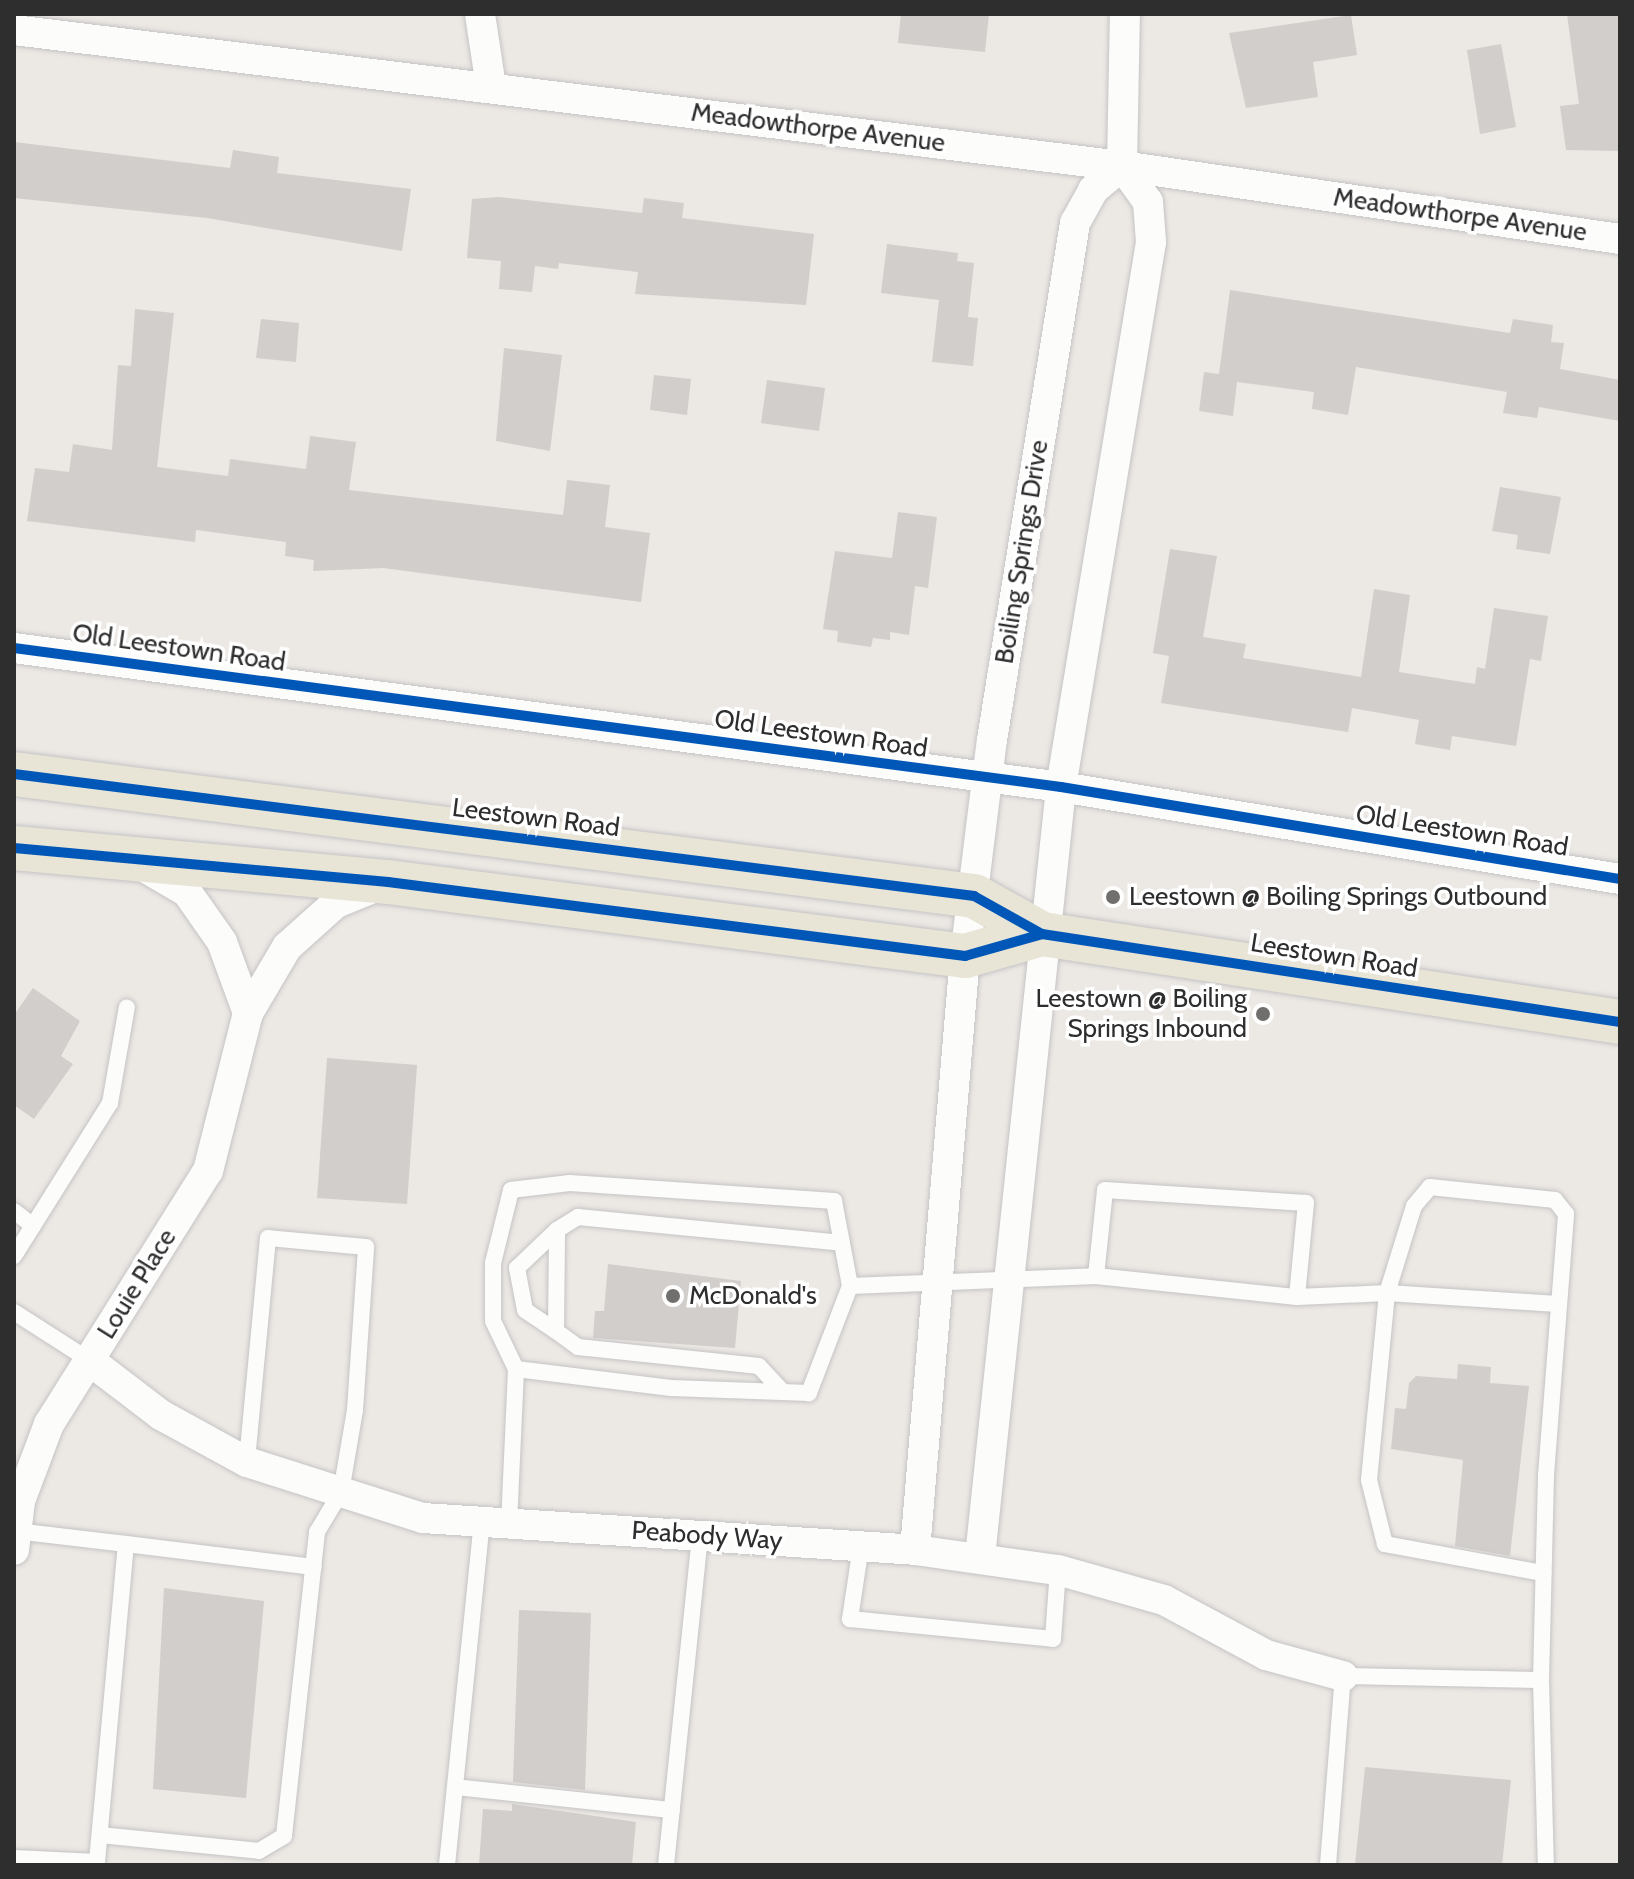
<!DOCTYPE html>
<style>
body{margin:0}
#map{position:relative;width:1634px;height:1879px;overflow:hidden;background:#ece8e4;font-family:Cabin,sans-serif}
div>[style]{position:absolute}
.building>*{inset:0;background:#d1cecb}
.roads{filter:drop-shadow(0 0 2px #c5c4c5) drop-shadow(0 0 2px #c5c4c5)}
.service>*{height:16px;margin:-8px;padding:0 8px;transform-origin:8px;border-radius:8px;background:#fcfcfb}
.minor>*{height:30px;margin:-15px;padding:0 15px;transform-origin:15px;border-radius:15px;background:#fcfcfb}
.primary>*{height:44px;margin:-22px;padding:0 22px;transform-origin:22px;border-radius:22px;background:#e8e4d6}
.cycleway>*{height:10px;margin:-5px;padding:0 5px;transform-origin:5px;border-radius:5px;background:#0057b8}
.dots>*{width:22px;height:22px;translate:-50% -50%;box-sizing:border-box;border:4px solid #fff;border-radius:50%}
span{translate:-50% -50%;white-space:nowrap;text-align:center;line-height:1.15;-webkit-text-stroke:7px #fff;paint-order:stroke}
.street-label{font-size:26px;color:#2e2e2e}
.poi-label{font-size:26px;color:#2e2e2e}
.left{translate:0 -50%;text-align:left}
.right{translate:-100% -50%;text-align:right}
.frame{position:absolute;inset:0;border:16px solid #2e2e2e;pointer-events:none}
</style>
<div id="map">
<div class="building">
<div style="clip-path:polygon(901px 14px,989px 14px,985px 52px,898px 43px)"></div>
<div style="clip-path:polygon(1567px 14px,1620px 14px,1620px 151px,1566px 150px,1560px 106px,1579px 104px)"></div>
<div style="clip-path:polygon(1351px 15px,1357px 55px,1313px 62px,1318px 97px,1246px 108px,1229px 33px)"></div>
<div style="clip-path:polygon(1501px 44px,1516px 127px,1480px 134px,1467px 50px)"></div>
<div style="clip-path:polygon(14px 142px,230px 168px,233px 150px,279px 157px,277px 173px,411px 189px,402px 251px,207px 218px,14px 198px)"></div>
<div style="clip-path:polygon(499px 197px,642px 213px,644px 198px,684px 203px,682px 218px,814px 234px,806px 305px,635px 294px,638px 272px,559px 263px,558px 269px,535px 266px,532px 292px,499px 289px,501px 261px,467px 258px,472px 199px)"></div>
<div style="clip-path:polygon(887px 244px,958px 253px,957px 261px,974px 263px,968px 317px,978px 318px,973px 366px,932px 362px,939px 300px,881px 293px)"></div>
<div style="clip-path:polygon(1230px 290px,1510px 333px,1513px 319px,1553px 325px,1551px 342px,1564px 343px,1560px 369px,1620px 380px,1620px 421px,1539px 407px,1537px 418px,1503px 413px,1507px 392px,1356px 367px,1348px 415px,1312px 409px,1314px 392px,1237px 382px,1233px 416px,1199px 411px,1204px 372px,1219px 374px)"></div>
<div style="clip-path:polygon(135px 309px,174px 313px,157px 467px,228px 476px,230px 459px,306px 469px,310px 436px,356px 442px,349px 490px,563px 515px,567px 480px,610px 485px,605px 527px,650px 533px,641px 602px,383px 568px,313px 571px,314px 560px,285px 556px,286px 542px,196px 530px,195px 542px,27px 521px,35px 468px,69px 472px,73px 444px,112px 450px,118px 365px,131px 366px)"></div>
<div style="clip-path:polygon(261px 319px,299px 323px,296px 362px,256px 358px)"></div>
<div style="clip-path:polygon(504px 348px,562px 355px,550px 451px,496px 441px)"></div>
<div style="clip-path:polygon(654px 375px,691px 379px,687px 415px,650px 410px)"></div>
<div style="clip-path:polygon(767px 380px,825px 388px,819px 431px,761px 423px)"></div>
<div style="clip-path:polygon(1500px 487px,1561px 497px,1550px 554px,1516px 549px,1518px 535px,1492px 531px)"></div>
<div style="clip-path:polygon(898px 512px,937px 517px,928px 588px,915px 586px,909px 635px,890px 632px,890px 640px,873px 638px,871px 647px,837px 642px,838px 631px,823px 629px,835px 551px,892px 558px)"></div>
<div style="clip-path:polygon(1170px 549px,1217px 556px,1203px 637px,1246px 644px,1243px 658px,1361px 677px,1374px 589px,1410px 595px,1399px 672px,1475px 684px,1477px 667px,1485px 669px,1494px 608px,1548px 616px,1541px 661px,1530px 659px,1516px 746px,1452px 736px,1450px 750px,1415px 744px,1419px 720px,1352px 708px,1348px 732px,1161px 703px,1169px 656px,1153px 653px)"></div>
<div style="clip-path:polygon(33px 988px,80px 1021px,61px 1056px,73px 1064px,34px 1119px,14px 1105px,14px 1015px)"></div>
<div style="clip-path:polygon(327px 1058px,417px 1065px,407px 1204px,317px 1198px)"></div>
<div style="clip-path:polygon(608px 1264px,741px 1281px,735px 1348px,593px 1338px,595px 1311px,604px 1311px)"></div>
<div style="clip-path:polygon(1458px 1364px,1491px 1367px,1490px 1383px,1529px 1386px,1510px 1556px,1455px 1546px,1463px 1460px,1391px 1449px,1395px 1408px,1406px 1409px,1409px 1383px,1416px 1376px,1457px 1379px)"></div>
<div style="clip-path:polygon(164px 1588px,264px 1601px,246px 1798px,153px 1789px)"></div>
<div style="clip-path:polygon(519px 1610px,591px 1613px,585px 1790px,513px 1782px)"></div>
<div style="clip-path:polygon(1365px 1767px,1511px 1780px,1502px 1865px,1355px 1865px)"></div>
<div style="clip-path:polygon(512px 1804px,636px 1822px,632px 1865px,479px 1865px,483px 1809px,512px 1811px)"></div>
</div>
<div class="roads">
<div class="service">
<div style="left:14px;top:1211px;width:24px;rotate:38deg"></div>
<div style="left:14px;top:1256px;width:181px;rotate:-57.9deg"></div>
<div style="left:110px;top:1103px;width:97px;rotate:-80deg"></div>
<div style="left:1096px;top:1276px;width:86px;rotate:-84deg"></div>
<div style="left:1105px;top:1190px;width:201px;rotate:3.7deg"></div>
<div style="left:1306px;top:1203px;width:94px;rotate:95.5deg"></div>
<div style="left:850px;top:1286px;width:246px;rotate:-2.3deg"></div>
<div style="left:1096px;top:1276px;width:202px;rotate:6deg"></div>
<div style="left:1297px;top:1297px;width:90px;rotate:-2.5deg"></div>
<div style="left:1387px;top:1293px;width:171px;rotate:3.7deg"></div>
<div style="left:14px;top:1312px;width:89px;rotate:32.6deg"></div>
<div style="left:556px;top:1331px;width:37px;rotate:-146deg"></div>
<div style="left:525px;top:1310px;width:43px;rotate:-100.8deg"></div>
<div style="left:517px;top:1268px;width:55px;rotate:-43.5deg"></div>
<div style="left:783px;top:1392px;width:35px;rotate:-133deg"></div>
<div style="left:759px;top:1366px;width:182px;rotate:-174deg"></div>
<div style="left:578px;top:1347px;width:27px;rotate:-144deg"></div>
<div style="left:556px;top:1331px;width:101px;rotate:-89.4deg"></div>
<div style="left:557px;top:1230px;width:25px;rotate:-32deg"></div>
<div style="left:578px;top:1217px;width:265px;rotate:5.6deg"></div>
<div style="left:509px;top:1524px;width:155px;rotate:-87.4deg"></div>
<div style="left:516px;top:1369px;width:53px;rotate:-115.6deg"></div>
<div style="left:493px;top:1321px;width:58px;rotate:-90deg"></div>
<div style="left:493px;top:1263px;width:75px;rotate:-76.1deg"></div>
<div style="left:511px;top:1190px;width:59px;rotate:-6.8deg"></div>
<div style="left:570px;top:1183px;width:265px;rotate:3.9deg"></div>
<div style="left:834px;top:1201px;width:86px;rotate:79.3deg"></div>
<div style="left:850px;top:1286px;width:115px;rotate:111deg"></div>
<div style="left:809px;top:1393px;width:138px;rotate:-177.9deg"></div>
<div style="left:671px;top:1388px;width:156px;rotate:-173deg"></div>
<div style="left:126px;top:1544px;width:189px;rotate:7deg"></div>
<div style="left:861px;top:1546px;width:74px;rotate:98.6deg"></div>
<div style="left:850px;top:1619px;width:204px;rotate:5.6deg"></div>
<div style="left:1053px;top:1639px;width:69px;rotate:-85.9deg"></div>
<div style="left:1541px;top:1680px;width:205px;rotate:-88.6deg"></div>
<div style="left:1546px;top:1475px;width:262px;rotate:-85.6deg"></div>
<div style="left:1566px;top:1214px;width:18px;rotate:-128deg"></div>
<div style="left:1555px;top:1200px;width:126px;rotate:-174.1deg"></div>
<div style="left:1430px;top:1187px;width:25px;rotate:130deg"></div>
<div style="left:1414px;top:1206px;width:91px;rotate:107.2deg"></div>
<div style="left:1387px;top:1293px;width:188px;rotate:95.5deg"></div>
<div style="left:1369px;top:1480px;width:66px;rotate:76deg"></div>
<div style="left:1385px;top:1544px;width:161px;rotate:10.4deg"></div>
<div style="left:455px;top:1787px;width:218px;rotate:6.1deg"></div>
<div style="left:100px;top:1835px;width:160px;rotate:5.7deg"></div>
<div style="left:259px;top:1851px;width:29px;rotate:-31deg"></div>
<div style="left:284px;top:1836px;width:306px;rotate:-83.8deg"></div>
<div style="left:317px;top:1532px;width:47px;rotate:-59deg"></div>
<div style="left:341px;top:1492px;width:83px;rotate:-80.3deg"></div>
<div style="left:355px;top:1410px;width:163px;rotate:-86.1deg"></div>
<div style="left:366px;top:1247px;width:98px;rotate:-174.8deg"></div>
<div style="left:268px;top:1238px;width:225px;rotate:95.4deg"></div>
<div style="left:14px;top:1858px;width:83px;rotate:2.8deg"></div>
<div style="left:97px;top:1862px;width:319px;rotate:-84.8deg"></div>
<div style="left:126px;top:1544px;width:111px;rotate:-173.3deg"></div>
<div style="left:447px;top:1865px;width:345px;rotate:-84.2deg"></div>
<div style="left:666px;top:1865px;width:331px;rotate:-84.1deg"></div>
<div style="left:1328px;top:1865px;width:190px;rotate:-85.5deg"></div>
<div style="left:1343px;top:1676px;width:198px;rotate:1.2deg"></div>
<div style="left:1541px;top:1680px;width:185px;rotate:88.5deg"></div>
</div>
<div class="minor">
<div style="left:480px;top:14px;width:74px;rotate:81.4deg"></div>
<div style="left:14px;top:30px;width:1116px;rotate:7deg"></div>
<div style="left:1122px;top:166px;width:503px;rotate:8.34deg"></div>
<div style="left:14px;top:648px;width:1056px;rotate:7.56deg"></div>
<div style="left:1061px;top:787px;width:567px;rotate:9.35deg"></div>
<div style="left:141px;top:865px;width:53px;rotate:30.4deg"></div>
<div style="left:187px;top:892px;width:61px;rotate:55deg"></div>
<div style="left:222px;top:942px;width:76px;rotate:69.9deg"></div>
<div style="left:89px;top:1360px;width:91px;rotate:37.4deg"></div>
<div style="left:161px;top:1415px;width:98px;rotate:28.7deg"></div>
<div style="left:247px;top:1462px;width:185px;rotate:17.7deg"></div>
<div style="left:423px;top:1518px;width:493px;rotate:3.7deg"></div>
<div style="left:915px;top:1550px;width:144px;rotate:8deg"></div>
<div style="left:1058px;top:1570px;width:110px;rotate:15.8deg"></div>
<div style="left:1164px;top:1600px;width:116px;rotate:28.3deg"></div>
<div style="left:1266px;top:1655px;width:80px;rotate:15.3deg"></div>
<div style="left:14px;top:1550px;width:49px;rotate:-83deg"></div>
<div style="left:20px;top:1501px;width:82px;rotate:-69.4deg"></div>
<div style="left:49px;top:1424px;width:299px;rotate:-57.9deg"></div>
<div style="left:208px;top:1171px;width:163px;rotate:-75.8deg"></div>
<div style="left:248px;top:1013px;width:77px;rotate:-59.4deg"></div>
<div style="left:287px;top:947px;width:66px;rotate:-41.9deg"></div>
<div style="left:336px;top:903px;width:45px;rotate:-22deg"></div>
<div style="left:915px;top:1550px;width:596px;rotate:-85.19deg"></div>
<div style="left:965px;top:956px;width:218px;rotate:-82.9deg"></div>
<div style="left:992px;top:740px;width:524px;rotate:-80.88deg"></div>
<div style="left:1075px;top:223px;width:38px;rotate:-61deg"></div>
<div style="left:1093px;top:190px;width:38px;rotate:-40deg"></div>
<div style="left:980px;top:1557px;width:774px;rotate:-83.99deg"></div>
<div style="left:1061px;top:787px;width:552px;rotate:-80.62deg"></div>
<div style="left:1151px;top:242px;width:40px;rotate:-94.3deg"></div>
<div style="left:1148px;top:202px;width:44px;rotate:-125.8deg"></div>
<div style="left:1122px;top:166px;width:152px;rotate:-88.9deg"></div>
</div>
<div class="primary">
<div style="left:14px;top:774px;width:968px;rotate:7.24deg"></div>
<div style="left:974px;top:896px;width:78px;rotate:29.2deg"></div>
<div style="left:1042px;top:934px;width:585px;rotate:8.66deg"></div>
<div style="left:14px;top:848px;width:376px;rotate:5.2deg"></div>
<div style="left:388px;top:882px;width:582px;rotate:7.31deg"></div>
<div style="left:965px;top:956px;width:80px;rotate:-15.9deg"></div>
</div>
</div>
<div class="cycleway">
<div style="left:14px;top:648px;width:1056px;rotate:7.56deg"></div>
<div style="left:1061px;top:787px;width:567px;rotate:9.35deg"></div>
<div style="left:14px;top:774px;width:968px;rotate:7.24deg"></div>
<div style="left:974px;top:896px;width:78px;rotate:29.2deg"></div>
<div style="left:1042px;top:934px;width:585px;rotate:8.66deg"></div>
<div style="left:14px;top:848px;width:376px;rotate:5.2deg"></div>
<div style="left:388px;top:882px;width:582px;rotate:7.31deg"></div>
<div style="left:965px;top:956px;width:80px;rotate:-15.9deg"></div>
</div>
<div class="dots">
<div style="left:1113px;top:897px;background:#706f6e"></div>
<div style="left:1263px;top:1014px;background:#706f6e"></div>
<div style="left:673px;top:1296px;background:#706f6e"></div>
</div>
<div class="street-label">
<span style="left:818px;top:128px;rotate:7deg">Meadowthorpe Avenue</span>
<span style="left:1460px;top:215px;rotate:8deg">Meadowthorpe Avenue</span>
<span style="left:1022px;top:552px;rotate:-81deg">Boiling Springs Drive</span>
<span style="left:179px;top:648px;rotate:8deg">Old Leestown Road</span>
<span style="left:821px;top:734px;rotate:8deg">Old Leestown Road</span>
<span style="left:536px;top:818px;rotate:7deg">Leestown Road</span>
<span style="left:1462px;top:831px;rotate:9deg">Old Leestown Road</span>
<span style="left:1334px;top:956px;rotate:9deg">Leestown Road</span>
<span style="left:137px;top:1284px;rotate:-58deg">Louie Place</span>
<span style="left:707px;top:1536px;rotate:4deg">Peabody Way</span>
</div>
<div class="poi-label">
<span class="left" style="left:1129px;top:897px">Leestown @ Boiling Springs Outbound</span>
<span class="right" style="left:1247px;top:1014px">Leestown @ Boiling<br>Springs Inbound</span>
<span class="left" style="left:689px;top:1296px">McDonald's</span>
</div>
<div class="frame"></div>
</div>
